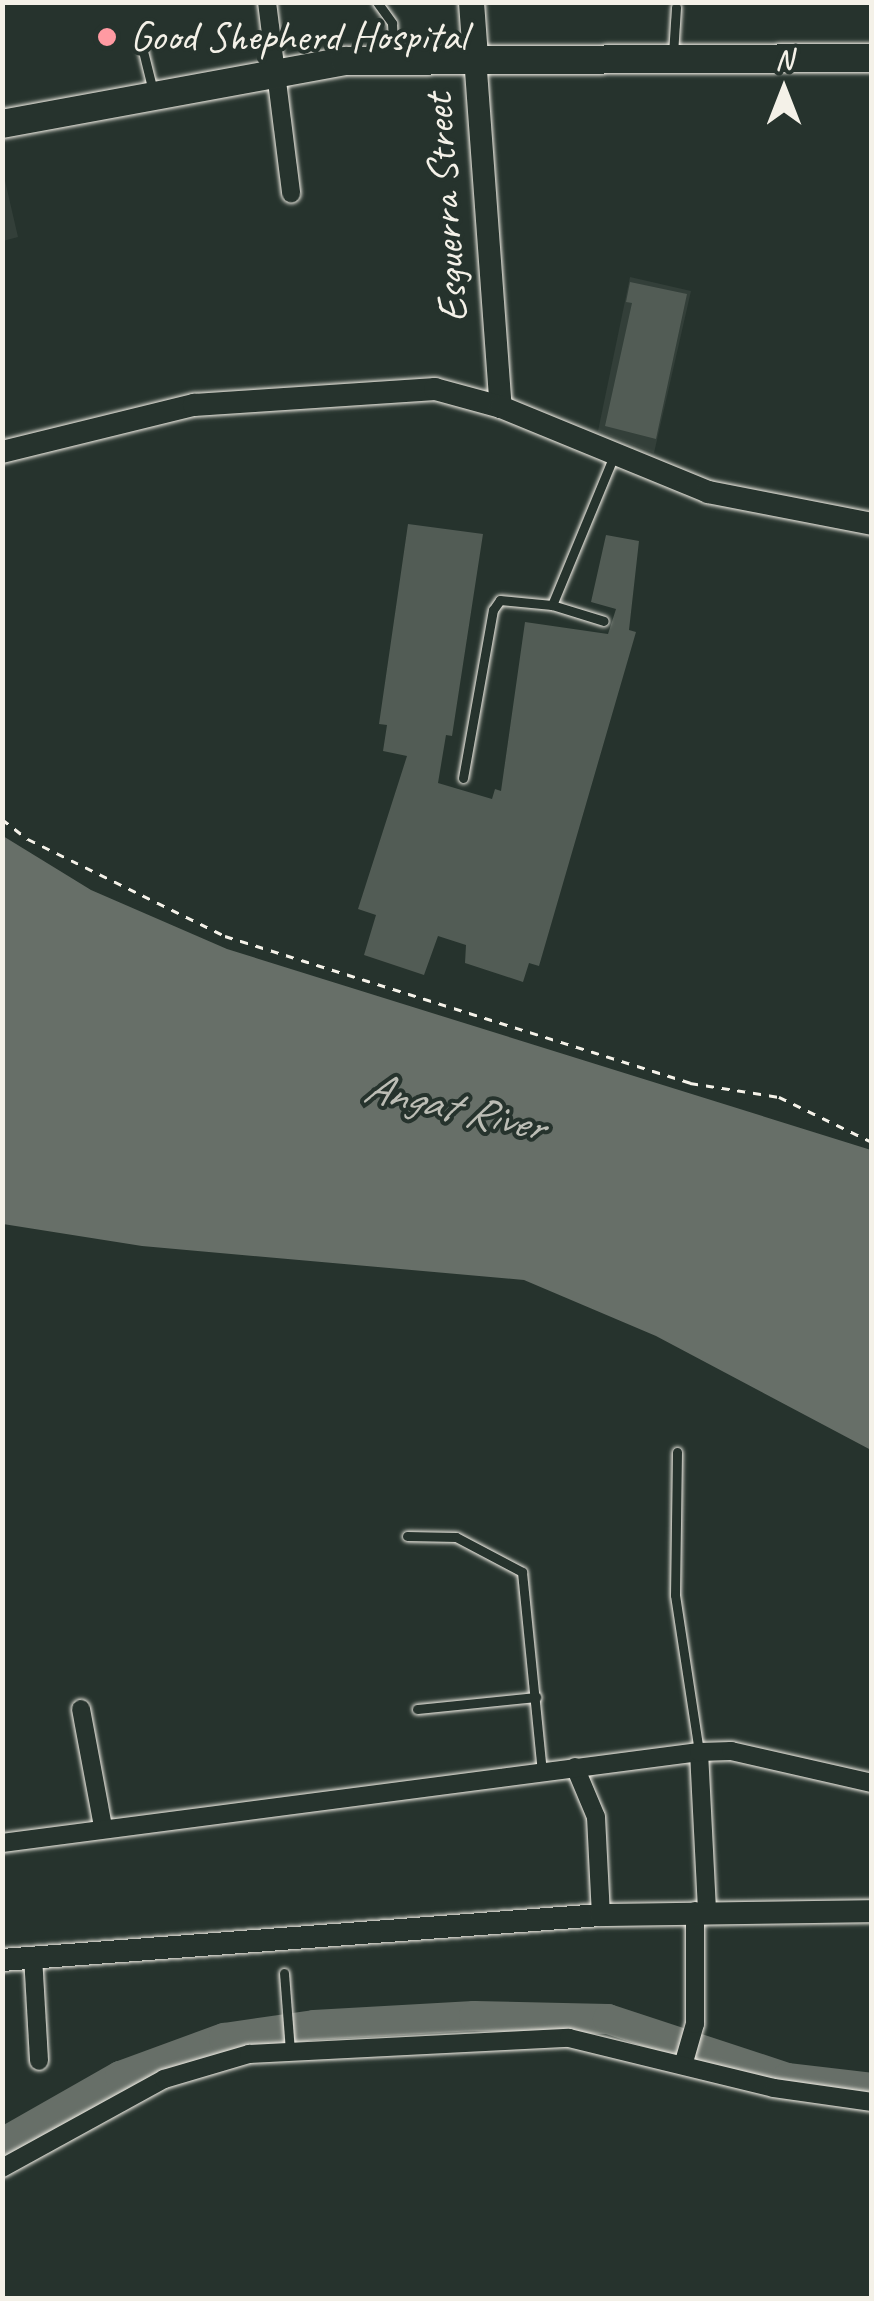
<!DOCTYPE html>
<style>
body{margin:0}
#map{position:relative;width:874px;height:2301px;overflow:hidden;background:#26332d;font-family:Caveat,sans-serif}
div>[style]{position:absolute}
.built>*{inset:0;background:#333f39}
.water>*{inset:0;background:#676f68}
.river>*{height:30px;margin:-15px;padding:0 15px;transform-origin:15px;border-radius:15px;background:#676f68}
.building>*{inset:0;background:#525c55}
.path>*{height:2.5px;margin-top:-1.25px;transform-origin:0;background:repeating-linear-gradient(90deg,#f4f1e8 0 8px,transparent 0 16px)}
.roads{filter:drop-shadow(0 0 2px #f4f1e8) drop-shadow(0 0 2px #f4f1e8)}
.service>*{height:9px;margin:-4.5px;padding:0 4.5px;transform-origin:4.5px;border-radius:4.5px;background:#26332d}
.minor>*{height:18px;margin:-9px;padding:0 9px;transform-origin:9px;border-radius:9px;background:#26332d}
.tertiary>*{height:22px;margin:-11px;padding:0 11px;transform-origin:11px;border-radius:11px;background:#26332d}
.secondary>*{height:25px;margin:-12.5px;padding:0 12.5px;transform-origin:12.5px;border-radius:12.5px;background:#26332d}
.primary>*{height:28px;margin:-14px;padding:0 14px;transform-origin:14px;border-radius:14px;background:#26332d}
.dots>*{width:28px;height:28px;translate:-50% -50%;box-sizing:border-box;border:5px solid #26332d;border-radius:50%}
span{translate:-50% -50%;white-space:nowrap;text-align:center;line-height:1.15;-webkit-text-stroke:8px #26332d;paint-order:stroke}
.poi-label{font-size:42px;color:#f4f1e8}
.left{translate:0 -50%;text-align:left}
.street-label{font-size:42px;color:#f4f1e8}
.water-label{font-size:45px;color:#bcbdb5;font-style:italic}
.frame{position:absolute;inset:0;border:5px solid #f4f1e8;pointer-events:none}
.north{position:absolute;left:734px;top:40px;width:100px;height:100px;-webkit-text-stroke:8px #26332d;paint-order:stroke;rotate:0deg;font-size:28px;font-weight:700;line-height:40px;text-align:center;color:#f4f1e8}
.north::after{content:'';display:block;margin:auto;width:35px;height:45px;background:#f4f1e8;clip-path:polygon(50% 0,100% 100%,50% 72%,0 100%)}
</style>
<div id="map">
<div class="built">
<div style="clip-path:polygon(3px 172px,18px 237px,3px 241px,2px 240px)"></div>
<div style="clip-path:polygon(630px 277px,691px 291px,654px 453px,598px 431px)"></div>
</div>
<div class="water">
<div style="clip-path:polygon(3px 836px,91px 890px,227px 949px,871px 1150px,871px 1450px,656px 1336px,524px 1280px,142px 1246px,3px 1224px)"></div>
</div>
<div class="river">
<div style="left:2px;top:2143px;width:136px;rotate:-29.6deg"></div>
<div style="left:120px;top:2076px;width:111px;rotate:-20.1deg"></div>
<div style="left:224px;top:2038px;width:91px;rotate:-8.2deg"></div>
<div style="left:314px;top:2025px;width:160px;rotate:-3.2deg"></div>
<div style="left:474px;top:2016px;width:134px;rotate:1.3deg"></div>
<div style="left:608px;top:2019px;width:188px;rotate:18.2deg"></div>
<div style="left:787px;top:2078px;width:86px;rotate:6.7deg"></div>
</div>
<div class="building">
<div style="clip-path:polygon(630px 282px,687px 294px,656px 439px,605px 426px,632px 303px,626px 302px)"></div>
<div style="clip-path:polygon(408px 524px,483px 534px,452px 736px,446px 735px,438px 783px,492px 799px,495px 789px,501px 791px,525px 622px,608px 634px,616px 609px,591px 602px,606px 535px,639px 541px,629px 630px,636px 632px,539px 966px,529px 963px,523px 982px,465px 963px,466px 945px,438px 936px,424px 975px,364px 955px,376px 915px,358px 909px,407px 756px,383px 751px,387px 725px,379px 724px)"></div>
</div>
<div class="path">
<div style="left:2px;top:819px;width:33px;rotate:38deg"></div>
<div style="left:28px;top:839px;width:220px;rotate:26.2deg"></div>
<div style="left:225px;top:936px;width:488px;rotate:17.5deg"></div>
<div style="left:690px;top:1083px;width:90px;rotate:8.9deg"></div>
<div style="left:779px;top:1097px;width:103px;rotate:25.8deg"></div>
</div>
<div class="roads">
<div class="service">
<div style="left:377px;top:2px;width:26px;rotate:54deg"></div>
<div style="left:392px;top:23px;width:33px;rotate:87deg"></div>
<div style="left:141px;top:43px;width:49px;rotate:76deg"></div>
<div style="left:673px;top:54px;width:47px;rotate:-86.3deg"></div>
<div style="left:552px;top:605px;width:162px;rotate:-67.5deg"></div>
<div style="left:463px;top:778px;width:171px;rotate:-79.9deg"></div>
<div style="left:493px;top:610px;width:12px;rotate:-55deg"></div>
<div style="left:500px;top:600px;width:52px;rotate:5.5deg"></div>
<div style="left:552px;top:605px;width:54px;rotate:17.1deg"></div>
<div style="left:677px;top:1452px;width:143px;rotate:90.8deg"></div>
<div style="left:675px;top:1595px;width:159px;rotate:81.3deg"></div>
<div style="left:407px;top:1536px;width:49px;rotate:1.2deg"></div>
<div style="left:456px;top:1537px;width:75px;rotate:27.9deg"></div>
<div style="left:522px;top:1572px;width:201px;rotate:84.3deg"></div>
<div style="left:417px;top:1709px;width:120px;rotate:-5.8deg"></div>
<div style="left:284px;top:1973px;width:78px;rotate:85.6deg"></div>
</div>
<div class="minor">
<div style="left:267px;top:2px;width:193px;rotate:82.8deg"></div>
<div style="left:81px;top:1709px;width:120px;rotate:79.4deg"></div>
<div style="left:699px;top:1752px;width:159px;rotate:87.1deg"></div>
<div style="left:575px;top:1767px;width:54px;rotate:67.2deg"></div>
<div style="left:596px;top:1817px;width:98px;rotate:87.1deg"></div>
<div style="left:2px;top:1843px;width:703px;rotate:-7.44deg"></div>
<div style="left:699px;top:1752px;width:32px;rotate:-2deg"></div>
<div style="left:731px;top:1751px;width:145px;rotate:12.8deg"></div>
<div style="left:33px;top:1956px;width:105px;rotate:86.7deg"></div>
<div style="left:684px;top:2062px;width:40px;rotate:-74deg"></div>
<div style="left:695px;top:2024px;width:113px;rotate:-90deg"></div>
<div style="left:2px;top:2168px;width:185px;rotate:-28.8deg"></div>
<div style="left:164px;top:2079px;width:89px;rotate:-16.4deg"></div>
<div style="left:249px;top:2054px;width:320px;rotate:-2.9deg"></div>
<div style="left:569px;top:2038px;width:211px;rotate:13.7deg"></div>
<div style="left:774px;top:2088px;width:99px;rotate:8.1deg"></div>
</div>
<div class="tertiary">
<div style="left:475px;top:57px;width:351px;rotate:85.8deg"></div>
<div style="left:2px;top:452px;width:198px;rotate:-13.8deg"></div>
<div style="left:194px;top:405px;width:242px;rotate:-3.8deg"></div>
<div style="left:435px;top:389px;width:68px;rotate:15.3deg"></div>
<div style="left:501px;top:407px;width:224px;rotate:22.3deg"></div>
<div style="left:708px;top:492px;width:167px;rotate:11deg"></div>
<div style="left:2px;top:1960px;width:601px;rotate:-4.3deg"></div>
<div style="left:601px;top:1915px;width:271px;rotate:-0.8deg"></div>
</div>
<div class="secondary">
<div style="left:471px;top:2px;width:55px;rotate:85.8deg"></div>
</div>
<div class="primary">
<div style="left:2px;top:124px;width:349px;rotate:-10.4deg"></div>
<div style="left:345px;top:61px;width:527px;rotate:-0.33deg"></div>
</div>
</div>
<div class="dots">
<div style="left:107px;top:37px;background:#ff9aa2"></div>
</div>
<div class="poi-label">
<span class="left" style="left:130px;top:37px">Good Shepherd Hospital</span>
</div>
<div class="street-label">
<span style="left:446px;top:208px;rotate:-94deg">Esguerra Street</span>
</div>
<div class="water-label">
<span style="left:454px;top:1107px;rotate:13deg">Angat River</span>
</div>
<div class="frame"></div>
<div class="north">N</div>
</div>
